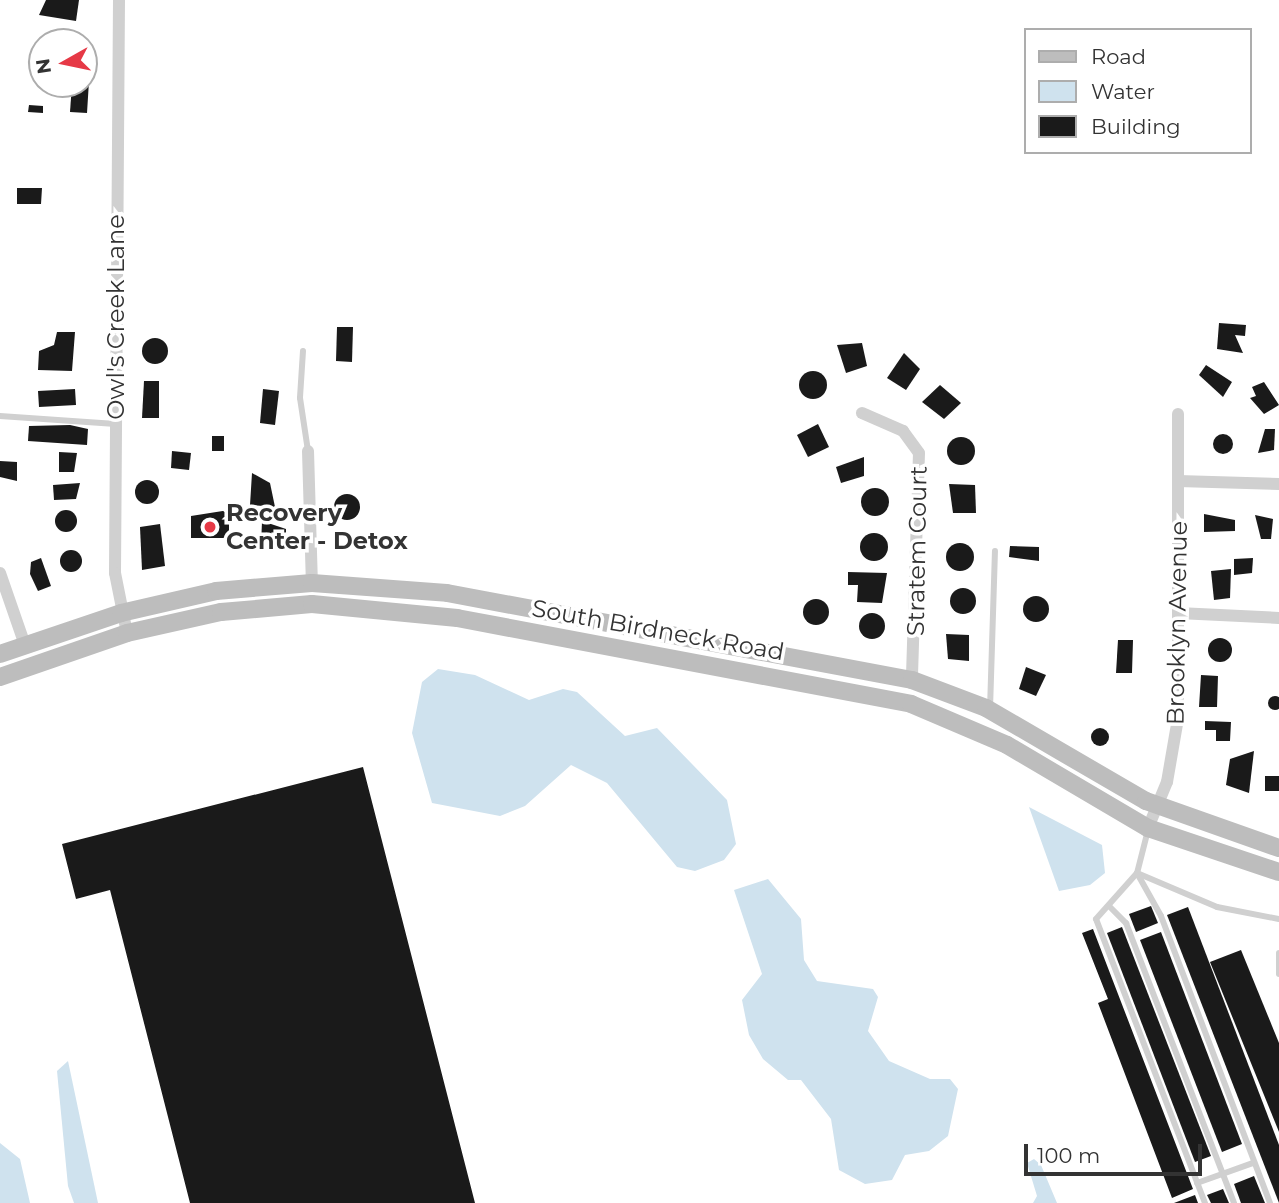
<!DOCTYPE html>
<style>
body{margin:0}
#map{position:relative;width:1279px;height:1203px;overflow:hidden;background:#fff;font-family:Montserrat,sans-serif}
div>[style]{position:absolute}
.water>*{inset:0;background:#cfe2ee}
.building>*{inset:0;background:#1a1a1a}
.round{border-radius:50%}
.lane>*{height:6px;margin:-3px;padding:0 3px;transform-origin:3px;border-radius:3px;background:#d0d0d0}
.street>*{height:12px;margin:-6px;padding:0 6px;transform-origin:6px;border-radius:6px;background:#d0d0d0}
.secondary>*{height:18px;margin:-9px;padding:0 9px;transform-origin:9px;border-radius:9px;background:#bdbdbd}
.dots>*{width:19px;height:19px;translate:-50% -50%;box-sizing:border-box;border:4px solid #fff;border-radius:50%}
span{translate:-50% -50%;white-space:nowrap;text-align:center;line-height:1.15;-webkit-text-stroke:7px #fff;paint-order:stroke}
.street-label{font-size:24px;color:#333}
.poi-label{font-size:24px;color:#333;font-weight:700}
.left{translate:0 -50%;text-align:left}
.legend{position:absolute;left:1024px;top:28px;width:228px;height:126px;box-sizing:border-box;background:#fff;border:2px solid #adadad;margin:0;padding:9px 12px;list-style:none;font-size:21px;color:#333}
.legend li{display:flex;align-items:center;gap:14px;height:35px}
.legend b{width:35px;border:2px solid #adadad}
.north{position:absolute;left:28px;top:28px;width:70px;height:70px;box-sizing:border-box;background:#fff;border:2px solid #adadad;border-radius:50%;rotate:261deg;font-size:19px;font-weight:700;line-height:28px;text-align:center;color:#333}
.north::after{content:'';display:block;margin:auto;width:24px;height:32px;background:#e63946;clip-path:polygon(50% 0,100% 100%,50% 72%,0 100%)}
.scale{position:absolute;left:1024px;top:1144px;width:178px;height:32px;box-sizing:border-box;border:4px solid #333;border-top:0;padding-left:9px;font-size:21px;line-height:24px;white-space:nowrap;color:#333;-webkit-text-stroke:5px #fff;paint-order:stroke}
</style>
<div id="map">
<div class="water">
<div style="clip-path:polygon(438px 669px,475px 675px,529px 700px,563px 689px,577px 692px,625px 736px,657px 728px,727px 800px,736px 844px,724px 860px,695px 871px,677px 867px,607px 783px,571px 765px,525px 806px,500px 816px,432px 803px,412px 733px,422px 682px)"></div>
<div style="clip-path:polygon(1029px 807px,1102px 845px,1105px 873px,1090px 885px,1059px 891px)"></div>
<div style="clip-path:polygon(768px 879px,801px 919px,804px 960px,817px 981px,873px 989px,878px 997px,868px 1031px,889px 1061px,930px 1079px,950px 1079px,958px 1089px,948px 1136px,929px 1151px,905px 1155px,892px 1180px,865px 1184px,839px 1170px,831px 1119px,801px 1080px,788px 1080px,763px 1059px,749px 1035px,742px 1000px,762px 974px,734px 890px)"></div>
<div style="clip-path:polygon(68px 1061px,98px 1203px,74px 1203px,68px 1186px,57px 1071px)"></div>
<div style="clip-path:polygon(0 1143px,20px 1159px,30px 1203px,0 1203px)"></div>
<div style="clip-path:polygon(1034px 1159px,1041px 1165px,1057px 1203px,1033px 1203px,1037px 1196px,1027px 1163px)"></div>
</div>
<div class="building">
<div style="clip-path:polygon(79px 0,76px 21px,39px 15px,46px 0)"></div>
<div style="clip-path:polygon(51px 36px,68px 36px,68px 42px,51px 42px)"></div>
<div style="clip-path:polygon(89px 81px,87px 113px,70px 112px,72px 84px)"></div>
<div style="clip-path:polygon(29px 105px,43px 106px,43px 113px,28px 112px)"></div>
<div style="clip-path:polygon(17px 188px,42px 188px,41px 204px,17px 204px)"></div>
<div style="clip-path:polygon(1219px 323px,1246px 325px,1245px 336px,1235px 335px,1243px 353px,1217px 349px)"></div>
<div style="clip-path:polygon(337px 327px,353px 327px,352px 362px,336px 361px)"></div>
<div style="clip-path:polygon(57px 332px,75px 332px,72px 371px,38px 370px,39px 351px,54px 345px)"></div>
<div class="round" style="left:142px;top:338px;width:26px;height:26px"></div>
<div style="clip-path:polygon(862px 343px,867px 366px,846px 373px,837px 345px)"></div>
<div style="clip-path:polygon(904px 353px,920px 369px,906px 390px,887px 378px)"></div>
<div style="clip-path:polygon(1206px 365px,1232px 382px,1223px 397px,1199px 375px)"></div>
<div class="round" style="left:799px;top:371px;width:28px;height:28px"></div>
<div style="clip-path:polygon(144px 381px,159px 381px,159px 418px,142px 418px)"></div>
<div style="clip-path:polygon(1264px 382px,1279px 405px,1264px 414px,1250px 398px,1256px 396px,1252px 387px)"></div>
<div style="clip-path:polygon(940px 385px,961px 403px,944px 419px,922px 402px)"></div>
<div style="clip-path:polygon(75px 389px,76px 405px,39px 407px,38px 391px)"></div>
<div style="clip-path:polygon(263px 389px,279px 391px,275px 425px,260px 423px)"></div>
<div style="clip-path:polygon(818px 424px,829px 447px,808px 457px,797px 435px)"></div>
<div style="clip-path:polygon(70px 425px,88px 429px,87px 445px,28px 441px,29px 426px)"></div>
<div style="clip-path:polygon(1265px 429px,1275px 429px,1274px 450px,1258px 453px)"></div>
<div class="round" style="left:1213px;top:434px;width:20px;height:20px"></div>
<div style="clip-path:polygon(212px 436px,224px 436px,224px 451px,212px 451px)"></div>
<div class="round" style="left:947px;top:437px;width:28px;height:28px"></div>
<div style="clip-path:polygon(172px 451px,191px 453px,189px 470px,171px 468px)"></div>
<div style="clip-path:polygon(59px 452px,77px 453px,74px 472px,59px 472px)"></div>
<div style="clip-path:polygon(864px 457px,864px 476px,841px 483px,836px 467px)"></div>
<div style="clip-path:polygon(0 461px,17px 462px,17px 481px,0 477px)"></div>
<div style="clip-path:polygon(252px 473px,270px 483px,275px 507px,250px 505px)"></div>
<div class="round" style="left:135px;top:480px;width:24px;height:24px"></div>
<div style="clip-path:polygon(80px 483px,76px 499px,54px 500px,53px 485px)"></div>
<div style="clip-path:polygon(949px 484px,975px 485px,976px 513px,953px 513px)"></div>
<div class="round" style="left:861px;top:488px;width:28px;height:28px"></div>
<div class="round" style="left:334px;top:494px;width:26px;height:26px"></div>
<div class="round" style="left:55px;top:510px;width:22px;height:22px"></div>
<div style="clip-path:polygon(229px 510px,229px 538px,191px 538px,191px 516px)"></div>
<div style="clip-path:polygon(1204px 514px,1235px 520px,1235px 531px,1204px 532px)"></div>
<div style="clip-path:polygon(1255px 515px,1273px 519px,1271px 539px,1261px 539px)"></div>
<div style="clip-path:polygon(262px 521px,286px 529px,286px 544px,261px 547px)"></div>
<div style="clip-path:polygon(160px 524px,165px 566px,142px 570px,140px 527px)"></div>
<div class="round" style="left:860px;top:533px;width:28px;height:28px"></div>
<div class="round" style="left:946px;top:543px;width:28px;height:28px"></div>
<div style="clip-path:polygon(1010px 546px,1039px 547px,1039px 561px,1009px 557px)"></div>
<div class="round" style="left:60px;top:550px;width:22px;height:22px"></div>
<div style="clip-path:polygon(41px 558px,51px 586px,38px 591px,30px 574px,31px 562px)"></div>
<div style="clip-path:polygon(1253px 558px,1252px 573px,1234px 575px,1234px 559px)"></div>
<div style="clip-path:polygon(1231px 569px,1230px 598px,1214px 600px,1211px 571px)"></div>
<div style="clip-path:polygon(848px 572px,887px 573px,882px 603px,857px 602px,858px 585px,848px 585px)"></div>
<div class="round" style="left:950px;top:588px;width:26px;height:26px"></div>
<div class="round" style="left:1023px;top:596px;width:26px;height:26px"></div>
<div class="round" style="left:803px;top:599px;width:26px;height:26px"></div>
<div class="round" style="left:859px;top:613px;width:26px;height:26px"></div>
<div style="clip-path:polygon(946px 634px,969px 635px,969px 661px,948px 659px)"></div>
<div class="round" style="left:1208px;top:638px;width:24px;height:24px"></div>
<div style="clip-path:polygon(1118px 640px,1133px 640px,1132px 673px,1116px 673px)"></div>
<div style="clip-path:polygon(1026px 667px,1046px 675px,1036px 696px,1019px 689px)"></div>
<div style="clip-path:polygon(1201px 675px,1218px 676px,1217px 707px,1199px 707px)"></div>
<div class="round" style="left:1268px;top:696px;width:14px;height:14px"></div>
<div style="clip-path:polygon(1205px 721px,1231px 722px,1230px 741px,1216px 741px,1216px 730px,1205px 730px)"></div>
<div class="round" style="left:1091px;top:728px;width:18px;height:18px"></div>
<div style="clip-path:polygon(1254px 751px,1249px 793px,1226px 785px,1230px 759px)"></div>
<div style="clip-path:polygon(363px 767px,475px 1203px,190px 1203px,110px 890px,76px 899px,62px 844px)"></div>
<div style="clip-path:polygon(1265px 776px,1279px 776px,1279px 791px,1265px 791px)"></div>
<div style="clip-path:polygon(1151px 906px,1158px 923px,1136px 932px,1129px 914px)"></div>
<div style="clip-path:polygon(1188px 907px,1279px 1145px,1279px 1203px,1167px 915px)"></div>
<div style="clip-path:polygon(1122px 927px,1211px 1156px,1195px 1162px,1107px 933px)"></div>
<div style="clip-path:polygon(1093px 929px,1193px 1189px,1172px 1198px,1098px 1003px,1108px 999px,1082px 933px)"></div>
<div style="clip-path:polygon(1161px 932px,1242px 1144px,1222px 1152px,1140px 940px)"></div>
<div style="clip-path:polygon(1241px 950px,1279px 1043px,1279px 1132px,1210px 962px)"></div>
<div style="clip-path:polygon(1254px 1176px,1265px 1203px,1241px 1203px,1234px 1184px)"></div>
<div style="clip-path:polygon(1223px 1189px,1229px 1203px,1211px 1203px,1207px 1195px)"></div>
<div style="clip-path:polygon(1195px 1195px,1198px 1203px,1174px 1203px)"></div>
</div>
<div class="lane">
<div style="left:303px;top:351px;width:47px;rotate:93.7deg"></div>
<div style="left:300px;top:398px;width:54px;rotate:81.4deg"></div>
<div style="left:0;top:416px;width:116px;rotate:3.9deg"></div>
<div style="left:990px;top:709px;width:158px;rotate:-88.2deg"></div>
<div style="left:1148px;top:830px;width:44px;rotate:104.3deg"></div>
<div style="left:1137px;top:873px;width:87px;rotate:23deg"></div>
<div style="left:1217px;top:907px;width:63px;rotate:11deg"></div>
<div style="left:1110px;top:907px;width:23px;rotate:45deg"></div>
<div style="left:1126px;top:923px;width:300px;rotate:68.9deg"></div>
<div style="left:1279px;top:953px;width:21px;rotate:90deg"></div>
<div style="left:1197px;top:1183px;width:59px;rotate:-19.7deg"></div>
<div style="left:1205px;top:1203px;width:304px;rotate:-111deg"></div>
<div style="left:1096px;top:919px;width:62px;rotate:-48.3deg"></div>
<div style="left:1137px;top:873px;width:49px;rotate:60.8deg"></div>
<div style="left:1161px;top:916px;width:307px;rotate:69.2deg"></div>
</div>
<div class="street">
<div style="left:119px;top:0;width:573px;rotate:90.4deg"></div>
<div style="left:115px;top:573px;width:61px;rotate:78.7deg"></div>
<div style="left:862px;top:413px;width:45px;rotate:23.7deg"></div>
<div style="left:903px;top:431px;width:27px;rotate:54deg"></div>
<div style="left:919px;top:453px;width:227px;rotate:91.8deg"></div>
<div style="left:308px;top:451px;width:132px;rotate:88.3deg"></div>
<div style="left:1178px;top:481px;width:101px;rotate:1.7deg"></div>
<div style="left:0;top:573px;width:76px;rotate:70.9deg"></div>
<div style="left:1178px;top:613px;width:101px;rotate:2.8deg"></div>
<div style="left:1148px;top:828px;width:50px;rotate:-67.6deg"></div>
<div style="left:1167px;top:782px;width:65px;rotate:-80.2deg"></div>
<div style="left:1178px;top:718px;width:304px;rotate:-90deg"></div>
</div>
<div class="secondary">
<div style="left:0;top:654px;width:128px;rotate:-18.7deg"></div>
<div style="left:121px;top:613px;width:98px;rotate:-13deg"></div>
<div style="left:216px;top:591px;width:96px;rotate:-4.8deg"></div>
<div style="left:312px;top:583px;width:135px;rotate:4.2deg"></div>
<div style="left:447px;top:593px;width:473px;rotate:10.6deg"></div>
<div style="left:912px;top:680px;width:79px;rotate:20.7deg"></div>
<div style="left:986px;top:708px;width:185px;rotate:30.2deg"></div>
<div style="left:1146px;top:801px;width:141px;rotate:19.5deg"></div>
<div style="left:0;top:677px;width:134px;rotate:-19.1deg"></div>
<div style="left:127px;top:633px;width:96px;rotate:-12.6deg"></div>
<div style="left:221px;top:612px;width:91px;rotate:-5deg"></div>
<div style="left:312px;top:604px;width:146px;rotate:5.5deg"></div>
<div style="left:457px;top:618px;width:462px;rotate:10.7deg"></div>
<div style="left:911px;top:704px;width:104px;rotate:23.1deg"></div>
<div style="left:1007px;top:745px;width:164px;rotate:30.5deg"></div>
<div style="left:1148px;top:828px;width:138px;rotate:18.6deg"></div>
</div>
<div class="dots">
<div style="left:210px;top:527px;background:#e63946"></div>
</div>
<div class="street-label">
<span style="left:116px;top:317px;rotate:-90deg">Owl's Creek Lane</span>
<span style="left:917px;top:551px;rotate:-89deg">Stratem Court</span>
<span style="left:1177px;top:623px;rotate:-89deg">Brooklyn Avenue</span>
<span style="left:658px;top:630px;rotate:10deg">South Birdneck Road</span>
</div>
<div class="poi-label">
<span class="left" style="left:226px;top:527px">Recovery<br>Center - Detox</span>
</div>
<ul class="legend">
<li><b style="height:9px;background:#bdbdbd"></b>Road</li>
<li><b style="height:19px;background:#cfe2ee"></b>Water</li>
<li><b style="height:19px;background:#1a1a1a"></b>Building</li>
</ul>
<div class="north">N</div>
<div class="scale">100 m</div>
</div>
